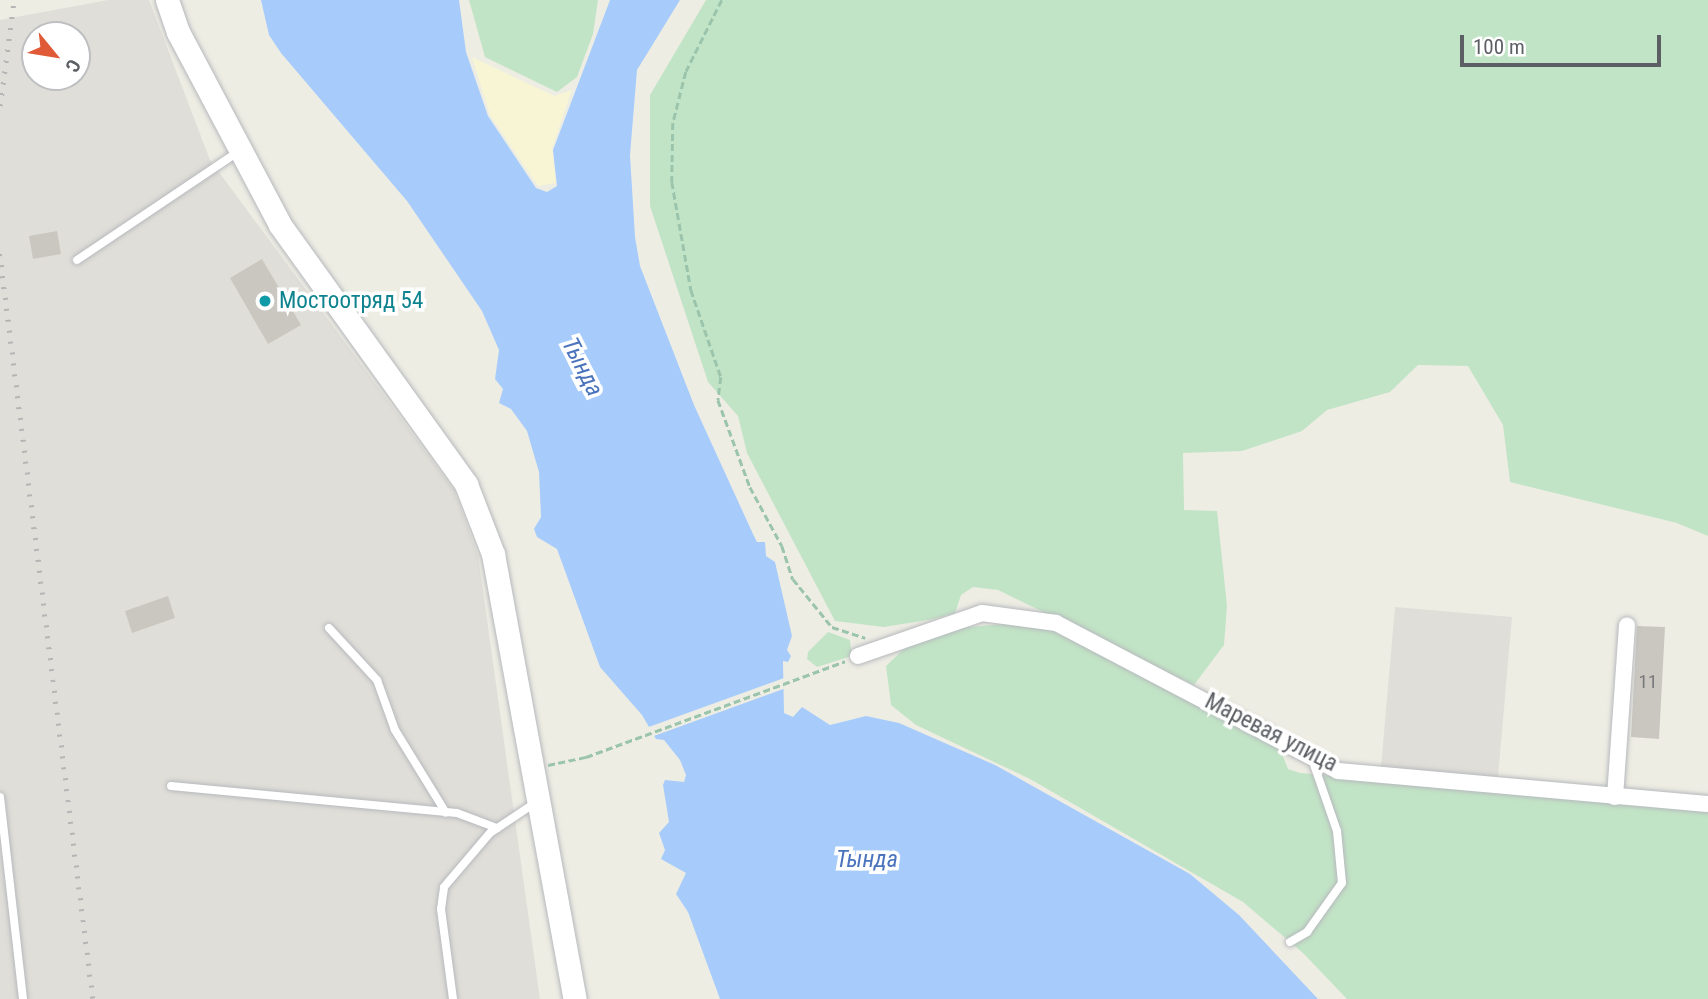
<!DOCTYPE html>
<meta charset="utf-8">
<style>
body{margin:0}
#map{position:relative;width:1708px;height:999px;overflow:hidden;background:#eeede4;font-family:"Roboto Condensed",sans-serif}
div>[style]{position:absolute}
.industrial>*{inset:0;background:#e0ded8}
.green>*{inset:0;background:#c2e4c6}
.sand>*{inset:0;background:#f8f5d4}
.water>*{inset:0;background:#a7ccfb}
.pier>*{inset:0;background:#eeede4}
.building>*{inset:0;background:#cac7c1}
.path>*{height:2.5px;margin-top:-1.25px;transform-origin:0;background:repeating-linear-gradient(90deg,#9bc4ac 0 7px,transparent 0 10.5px)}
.roads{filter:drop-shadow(0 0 2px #b6b9bd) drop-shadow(0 0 2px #b6b9bd)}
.lane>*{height:8px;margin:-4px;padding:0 4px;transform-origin:4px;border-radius:4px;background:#fff}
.street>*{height:16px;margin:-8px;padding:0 8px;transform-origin:8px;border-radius:8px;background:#fff}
.secondary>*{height:23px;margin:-11.5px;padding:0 11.5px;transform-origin:11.5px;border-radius:11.5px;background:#fff}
.rail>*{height:4.5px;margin-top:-2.25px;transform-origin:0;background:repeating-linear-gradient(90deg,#b4b5b5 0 2px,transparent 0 11px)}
.dots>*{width:19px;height:19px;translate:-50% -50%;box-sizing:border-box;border:4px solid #fff;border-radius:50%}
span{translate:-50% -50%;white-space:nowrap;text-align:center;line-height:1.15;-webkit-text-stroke:7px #fff;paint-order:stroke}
.number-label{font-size:19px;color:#78797b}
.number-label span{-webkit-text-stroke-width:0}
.culture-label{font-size:23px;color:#0d838f}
.left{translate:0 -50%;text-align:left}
.street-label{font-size:23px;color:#5c5f64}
.water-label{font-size:24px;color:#4b74bd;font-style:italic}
.north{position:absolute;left:21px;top:21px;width:70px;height:70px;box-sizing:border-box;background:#fff;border:2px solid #bebfc1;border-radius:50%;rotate:120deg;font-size:19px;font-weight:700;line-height:28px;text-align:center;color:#5c5f64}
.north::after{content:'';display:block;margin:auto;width:24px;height:32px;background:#e15a37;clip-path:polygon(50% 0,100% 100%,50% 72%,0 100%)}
.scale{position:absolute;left:1460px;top:35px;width:201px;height:32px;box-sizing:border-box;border:4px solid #5c5f64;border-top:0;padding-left:9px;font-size:21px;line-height:24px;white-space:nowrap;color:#5c5f64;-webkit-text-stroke:5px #fff;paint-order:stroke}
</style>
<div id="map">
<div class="industrial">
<div style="clip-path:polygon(evenodd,108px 0,149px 0,210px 160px,454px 490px,478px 555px,540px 999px,0 999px,0 20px,108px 0,35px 35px,77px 35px,77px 77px,35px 77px,35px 35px)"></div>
<div style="clip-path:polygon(1395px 607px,1512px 617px,1498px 777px,1381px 767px)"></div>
</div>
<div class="green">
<div style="clip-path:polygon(469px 0,598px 0,593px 34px,577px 77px,557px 92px,485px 57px)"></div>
<div style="clip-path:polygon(706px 0,1708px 0,1708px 536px,1677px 523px,1510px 482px,1503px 425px,1468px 366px,1418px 365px,1390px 392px,1327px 410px,1302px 431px,1242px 451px,1183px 453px,1184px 510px,1217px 511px,1227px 606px,1224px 645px,1194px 685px,998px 590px,973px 587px,961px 595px,955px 613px,934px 619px,884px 627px,835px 621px,747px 453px,738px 416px,708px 382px,650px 206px,650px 95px)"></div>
<div style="clip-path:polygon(1003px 624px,1052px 627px,1264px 738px,1281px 751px,1288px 769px,1300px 773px,1708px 810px,1708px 999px,1347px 999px,1303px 953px,1243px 902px,1030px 779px,916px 725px,891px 705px,886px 666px,908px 645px,939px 630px)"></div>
<div style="clip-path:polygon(828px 632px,850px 640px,852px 656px,817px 667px,807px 659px,808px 652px)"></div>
</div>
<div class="sand">
<div style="clip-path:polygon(472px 57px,554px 96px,572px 90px,552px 148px,556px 183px,538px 186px,490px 115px)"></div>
</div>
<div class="water">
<div style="clip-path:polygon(261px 0,459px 0,466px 52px,488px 116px,536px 188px,547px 192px,557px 186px,553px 150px,610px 0,680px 0,637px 70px,630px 155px,635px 237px,640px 266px,694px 405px,753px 534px,757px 542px,765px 542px,766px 556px,775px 562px,792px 636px,787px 650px,791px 656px,788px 662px,783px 661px,784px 713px,793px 717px,802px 707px,830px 725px,866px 716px,899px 723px,995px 765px,1190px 874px,1239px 915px,1318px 999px,720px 999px,688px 912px,676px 894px,686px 873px,661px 859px,665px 850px,659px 833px,669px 822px,663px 785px,665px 780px,684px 782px,686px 775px,680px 760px,664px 740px,656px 739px,642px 715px,600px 667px,557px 549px,537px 537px,534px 529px,541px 517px,539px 472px,527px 431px,511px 409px,499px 403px,503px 389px,495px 379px,499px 350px,482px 311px,407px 201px,281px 53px,269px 35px)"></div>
</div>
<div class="pier">
<div style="clip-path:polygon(787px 677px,786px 688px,651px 737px,646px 728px)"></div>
</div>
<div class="building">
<div style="clip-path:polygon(57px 231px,61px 254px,33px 259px,29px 236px)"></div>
<div style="clip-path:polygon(262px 259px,301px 325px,268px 344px,230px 278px)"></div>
<div style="clip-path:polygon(168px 596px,175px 618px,132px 633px,125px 611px)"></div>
<div style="clip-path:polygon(1637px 626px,1665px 627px,1659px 739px,1631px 737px)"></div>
</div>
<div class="path">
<div style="left:722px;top:0;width:80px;rotate:116.6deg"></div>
<div style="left:686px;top:72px;width:53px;rotate:104.3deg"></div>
<div style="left:673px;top:123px;width:59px;rotate:91deg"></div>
<div style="left:672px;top:182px;width:110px;rotate:80deg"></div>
<div style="left:691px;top:290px;width:92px;rotate:71deg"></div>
<div style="left:721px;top:377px;width:23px;rotate:97deg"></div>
<div style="left:718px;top:400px;width:93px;rotate:69.8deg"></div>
<div style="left:750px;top:487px;width:67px;rotate:61.5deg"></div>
<div style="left:782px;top:546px;width:35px;rotate:72deg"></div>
<div style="left:793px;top:579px;width:62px;rotate:50.9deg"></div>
<div style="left:832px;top:627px;width:35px;rotate:18deg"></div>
<div style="left:548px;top:765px;width:39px;rotate:-12deg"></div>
<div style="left:586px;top:757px;width:276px;rotate:-20.3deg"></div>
</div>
<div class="roads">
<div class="lane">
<div style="left:77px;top:260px;width:194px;rotate:-33.9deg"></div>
<div style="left:329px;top:628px;width:71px;rotate:47.3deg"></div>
<div style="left:377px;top:680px;width:53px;rotate:70.2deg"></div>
<div style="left:395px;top:730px;width:97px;rotate:58.4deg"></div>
<div style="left:171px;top:786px;width:287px;rotate:5.4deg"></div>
<div style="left:457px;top:813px;width:43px;rotate:20.6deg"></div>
<div style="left:0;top:797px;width:203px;rotate:83.5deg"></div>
<div style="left:1290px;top:942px;width:20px;rotate:-30deg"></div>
<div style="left:1307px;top:932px;width:60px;rotate:-54.5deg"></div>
<div style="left:1342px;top:883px;width:52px;rotate:-95.5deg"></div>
<div style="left:1337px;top:831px;width:76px;rotate:-109.1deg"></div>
<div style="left:453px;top:999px;width:91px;rotate:-97.6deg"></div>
<div style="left:441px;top:909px;width:22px;rotate:-82deg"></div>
<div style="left:444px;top:887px;width:71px;rotate:-49.6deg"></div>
<div style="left:490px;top:833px;width:54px;rotate:-33.7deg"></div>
</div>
<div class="street">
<div style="left:858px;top:656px;width:131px;rotate:-19.1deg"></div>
<div style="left:982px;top:613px;width:75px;rotate:7.7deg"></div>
<div style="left:1056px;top:623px;width:318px;rotate:27.7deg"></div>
<div style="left:1338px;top:771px;width:371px;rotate:5.1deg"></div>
<div style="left:1615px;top:797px;width:172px;rotate:-86deg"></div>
</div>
<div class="secondary">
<div style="left:167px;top:0;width:34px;rotate:71deg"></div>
<div style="left:178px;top:32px;width:218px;rotate:62.1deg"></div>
<div style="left:280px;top:225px;width:319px;rotate:54.3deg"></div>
<div style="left:466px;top:484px;width:75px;rotate:68.9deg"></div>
<div style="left:493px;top:554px;width:452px;rotate:79.6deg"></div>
</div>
</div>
<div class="rail">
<div style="left:0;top:106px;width:107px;rotate:-82.5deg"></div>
<div style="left:0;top:254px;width:751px;rotate:82.88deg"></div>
</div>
<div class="dots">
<div style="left:265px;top:301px;background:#0f9aa8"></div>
</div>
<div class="number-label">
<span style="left:1648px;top:682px">11</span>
</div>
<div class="culture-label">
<span class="left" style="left:279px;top:301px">Мостоотряд 54</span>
</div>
<div class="street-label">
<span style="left:1271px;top:733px;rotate:27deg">Маревая улица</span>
</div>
<div class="water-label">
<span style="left:582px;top:367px;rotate:63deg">Тында</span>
<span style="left:867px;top:860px">Тында</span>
</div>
<div class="north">С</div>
<div class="scale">100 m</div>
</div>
